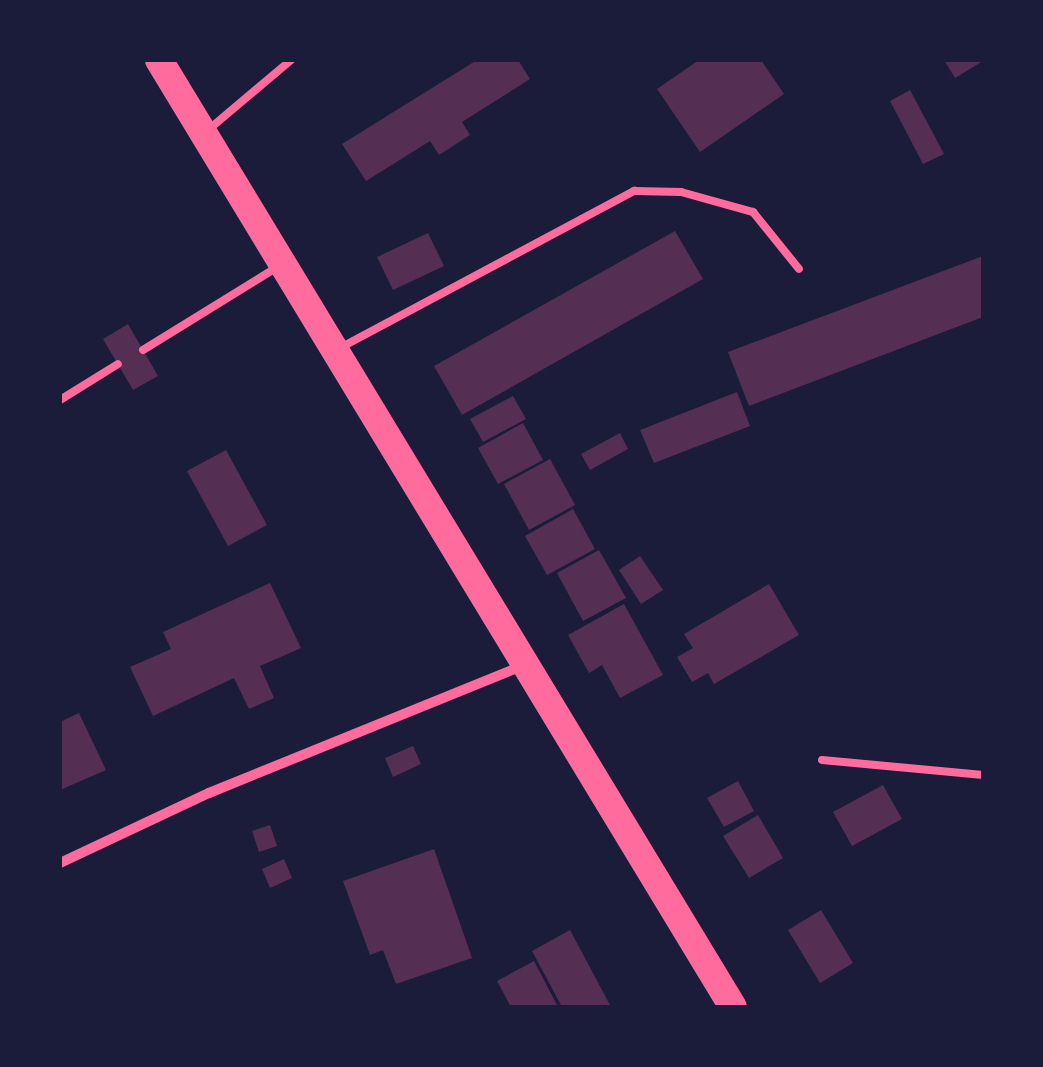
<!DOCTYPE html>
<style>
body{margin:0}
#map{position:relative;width:1043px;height:1067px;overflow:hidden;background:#1b1b3a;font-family:Figtree,sans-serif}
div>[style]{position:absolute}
.building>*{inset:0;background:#542f53}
.service>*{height:8px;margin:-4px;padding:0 4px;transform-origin:4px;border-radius:4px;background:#ff6b9d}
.minor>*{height:10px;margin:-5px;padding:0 5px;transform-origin:5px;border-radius:5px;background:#ff6b9d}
.trunk>*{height:28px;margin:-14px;padding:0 14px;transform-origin:14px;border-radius:14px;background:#ff6b9d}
span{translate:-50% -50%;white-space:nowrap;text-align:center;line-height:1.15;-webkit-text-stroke:10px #1b1b3a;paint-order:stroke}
.frame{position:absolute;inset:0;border:62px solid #1b1b3a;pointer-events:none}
</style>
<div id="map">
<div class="building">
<div style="clip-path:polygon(477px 60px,518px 60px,530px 79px,462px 122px,470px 135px,439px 155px,430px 141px,366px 181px,342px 144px)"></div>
<div style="clip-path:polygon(699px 60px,761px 60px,784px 94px,700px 152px,657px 89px)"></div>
<div style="clip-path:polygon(944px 60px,983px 60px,983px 61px,955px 78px)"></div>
<div style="clip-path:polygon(910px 90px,944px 154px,923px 164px,890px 101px)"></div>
<div style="clip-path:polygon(675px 231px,703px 279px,462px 415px,434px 366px)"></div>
<div style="clip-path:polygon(428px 233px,444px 266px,393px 290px,377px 257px)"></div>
<div style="clip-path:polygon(983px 256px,983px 317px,749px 406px,728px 352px)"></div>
<div style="clip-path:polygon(128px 324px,158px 376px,133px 390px,103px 339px)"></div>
<div style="clip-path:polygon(737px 392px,750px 426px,654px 463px,640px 430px)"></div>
<div style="clip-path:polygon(513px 396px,526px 419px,483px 442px,470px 419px)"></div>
<div style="clip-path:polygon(523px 423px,543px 460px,498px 484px,478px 448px)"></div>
<div style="clip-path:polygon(620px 433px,628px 449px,590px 470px,581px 454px)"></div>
<div style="clip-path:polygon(226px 450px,267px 525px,228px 546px,187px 471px)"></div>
<div style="clip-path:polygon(550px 459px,575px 505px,529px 530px,504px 484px)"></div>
<div style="clip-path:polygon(573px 509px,595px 549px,547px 575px,525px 536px)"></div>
<div style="clip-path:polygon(599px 550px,626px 598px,583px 621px,557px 573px)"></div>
<div style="clip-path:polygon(640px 556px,663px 590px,641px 604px,619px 570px)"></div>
<div style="clip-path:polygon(270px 583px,301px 648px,260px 666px,274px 698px,249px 709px,234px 678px,153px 716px,130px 667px,171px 649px,163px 632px)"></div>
<div style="clip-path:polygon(769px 584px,799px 635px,714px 684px,708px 673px,692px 682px,677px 657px,693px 648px,684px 634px)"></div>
<div style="clip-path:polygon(624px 604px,663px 675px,620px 698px,602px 665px,589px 673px,568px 635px)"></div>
<div style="clip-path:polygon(79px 713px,106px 770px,60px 790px,60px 722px)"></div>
<div style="clip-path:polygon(413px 746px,421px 764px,393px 777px,385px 758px)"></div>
<div style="clip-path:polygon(738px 781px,754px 811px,724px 827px,707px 798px)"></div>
<div style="clip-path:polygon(883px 785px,902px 819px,852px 846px,833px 812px)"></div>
<div style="clip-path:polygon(758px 815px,783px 858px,749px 878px,723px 836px)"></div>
<div style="clip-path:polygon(270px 825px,277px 846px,259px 852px,252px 831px)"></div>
<div style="clip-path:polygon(434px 849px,472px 958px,396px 984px,383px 950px,370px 955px,343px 881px)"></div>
<div style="clip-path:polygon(284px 859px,292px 878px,270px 888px,262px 869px)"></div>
<div style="clip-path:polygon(821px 910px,853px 963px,820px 983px,788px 930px)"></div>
<div style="clip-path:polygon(570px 930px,610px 1005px,606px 1007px,562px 1007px,532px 951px)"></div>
<div style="clip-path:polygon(534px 961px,558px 1007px,511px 1007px,497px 981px)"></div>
</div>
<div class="service">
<div style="left:208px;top:130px;width:109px;rotate:-40.1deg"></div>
<div style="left:338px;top:349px;width:336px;rotate:-28.1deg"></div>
<div style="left:634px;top:191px;width:47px;rotate:1.2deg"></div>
<div style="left:681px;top:192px;width:75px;rotate:15.5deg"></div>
<div style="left:753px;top:212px;width:73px;rotate:51.1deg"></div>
<div style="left:143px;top:350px;width:156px;rotate:-31.7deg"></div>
<div style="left:60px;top:400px;width:68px;rotate:-31.8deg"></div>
<div style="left:822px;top:760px;width:162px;rotate:5.3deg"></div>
</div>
<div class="minor">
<div style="left:60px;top:863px;width:165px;rotate:-25.2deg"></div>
<div style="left:209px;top:793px;width:338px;rotate:-22.1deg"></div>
</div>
<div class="trunk">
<div style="left:159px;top:60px;width:1107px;rotate:58.78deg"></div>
</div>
<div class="frame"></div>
</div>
